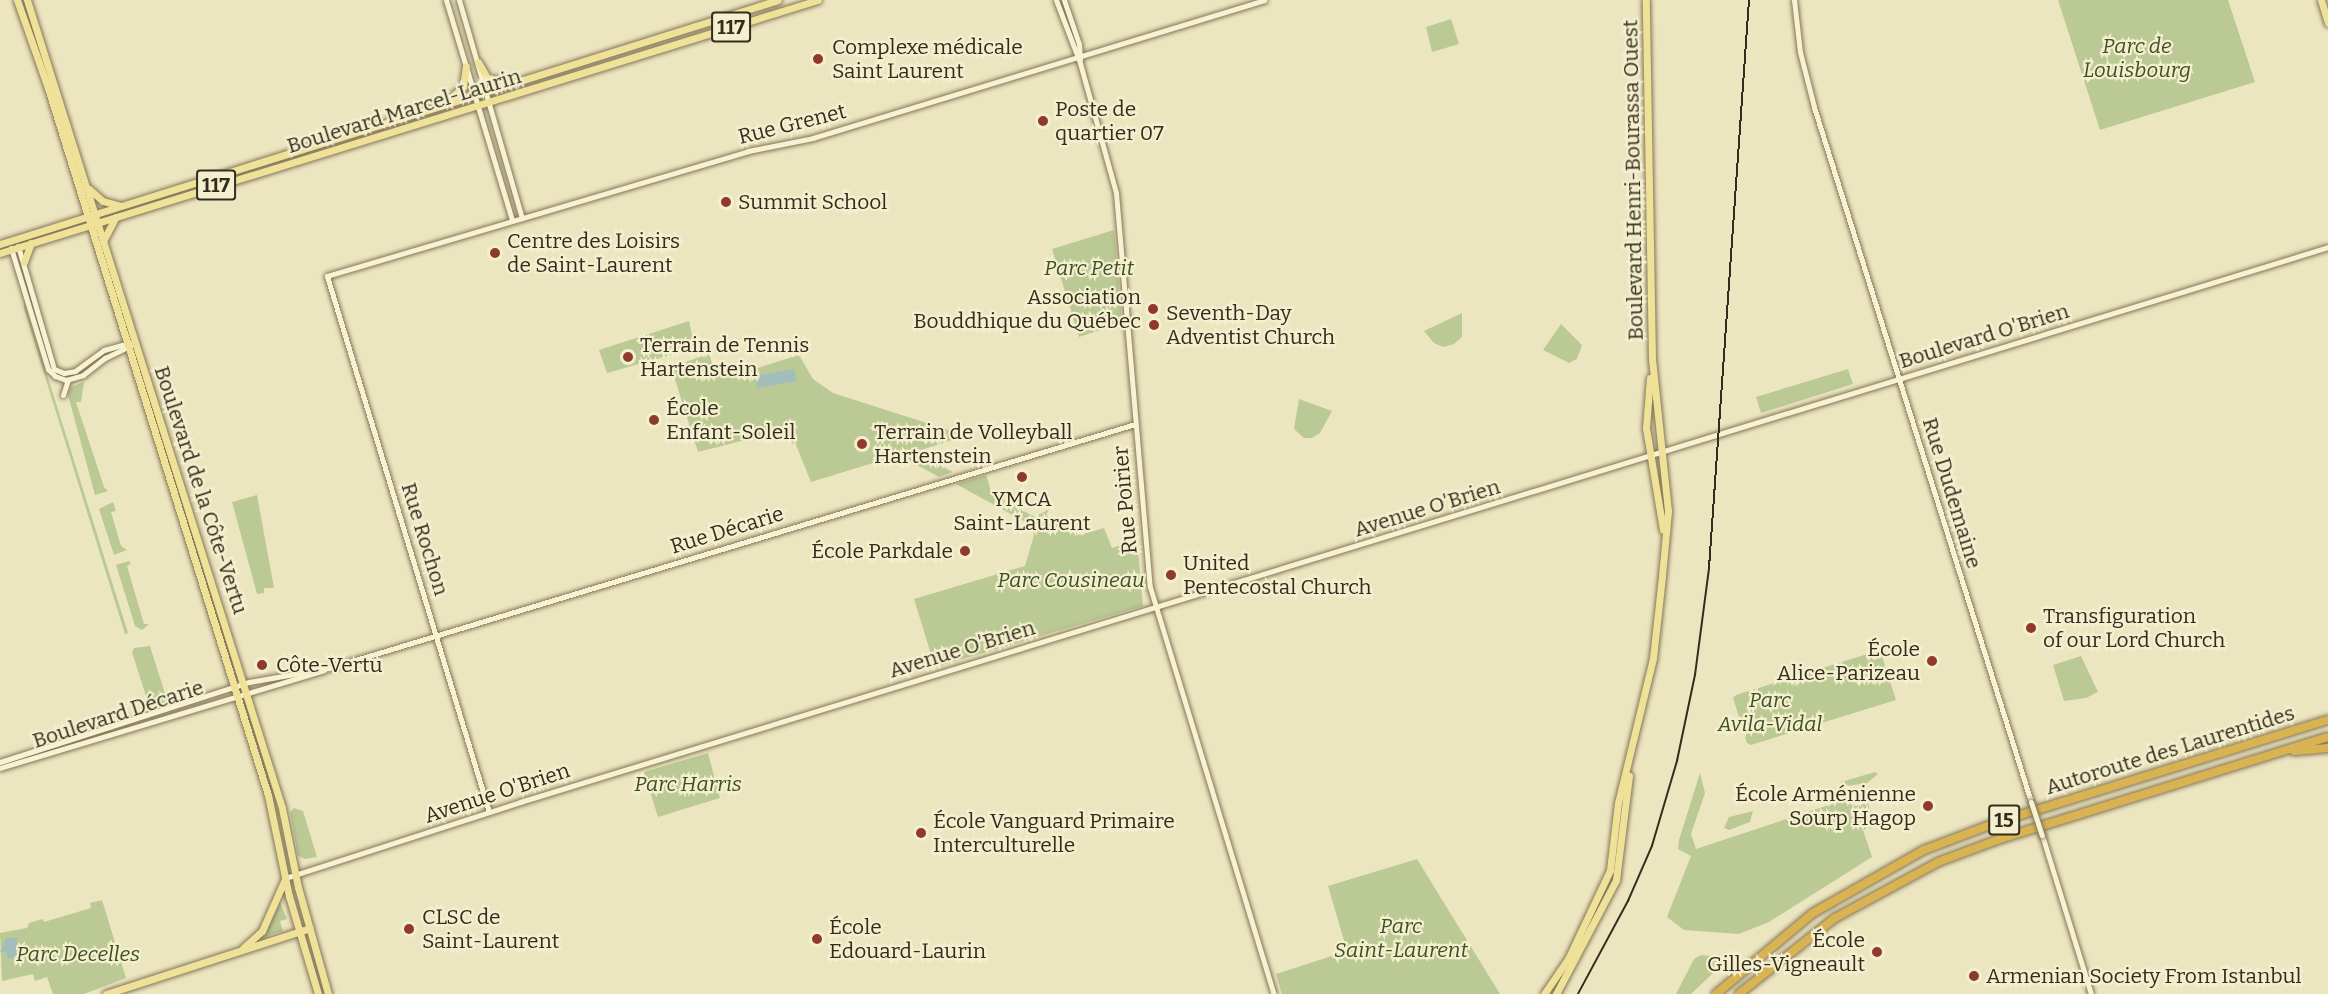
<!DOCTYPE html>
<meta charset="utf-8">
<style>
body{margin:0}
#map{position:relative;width:2328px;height:994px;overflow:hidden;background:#ece6c0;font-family:Bitter,serif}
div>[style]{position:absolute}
.green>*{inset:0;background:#bbc994}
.water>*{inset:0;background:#a3beba}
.roads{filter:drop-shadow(0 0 2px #847659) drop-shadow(0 0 2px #847659)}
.minor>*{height:5px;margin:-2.5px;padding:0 2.5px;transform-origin:2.5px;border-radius:2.5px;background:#f7f2d2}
.major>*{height:7px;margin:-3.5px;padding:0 3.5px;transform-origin:3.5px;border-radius:3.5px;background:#efe198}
.highway>*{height:8px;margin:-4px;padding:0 4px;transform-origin:4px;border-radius:4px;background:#d9b352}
.tram>*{height:1.5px;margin:-0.75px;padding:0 0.75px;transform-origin:0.75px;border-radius:0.75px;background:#342c1c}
.bridges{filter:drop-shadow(0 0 2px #847659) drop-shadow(0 0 2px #847659)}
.minor-bridge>*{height:5px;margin:-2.5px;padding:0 2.5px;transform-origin:2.5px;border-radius:2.5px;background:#f7f2d2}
.dots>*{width:16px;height:16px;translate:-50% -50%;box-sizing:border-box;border:3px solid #f4efcf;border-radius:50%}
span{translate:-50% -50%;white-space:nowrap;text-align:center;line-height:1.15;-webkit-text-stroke:4.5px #f4efcf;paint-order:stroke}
.shield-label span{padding:2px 4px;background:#f4efcf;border:2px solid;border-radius:4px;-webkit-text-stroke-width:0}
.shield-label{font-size:20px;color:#342c1c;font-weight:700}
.park-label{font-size:21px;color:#3e5024;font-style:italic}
.poi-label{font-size:21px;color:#342c1c}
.left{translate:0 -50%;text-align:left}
.right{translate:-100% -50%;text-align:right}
.street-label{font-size:21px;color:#342c1c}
</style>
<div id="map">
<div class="green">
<div style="clip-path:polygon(2058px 0,2228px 0,2255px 82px,2100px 130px)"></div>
<div style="clip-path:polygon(1451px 19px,1459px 44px,1432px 52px,1426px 27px)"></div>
<div style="clip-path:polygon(1114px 230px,1122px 323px,1079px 337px,1052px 249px)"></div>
<div style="clip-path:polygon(24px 301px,128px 633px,125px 634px,24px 309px)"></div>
<div style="clip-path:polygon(1462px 313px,1462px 337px,1454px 344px,1443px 347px,1434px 343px,1424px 331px)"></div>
<div style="clip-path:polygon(689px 321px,695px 348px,607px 373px,599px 350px)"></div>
<div style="clip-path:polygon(1561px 324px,1582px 345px,1577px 359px,1569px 363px,1543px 350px)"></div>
<div style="clip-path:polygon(709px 354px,715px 372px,725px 378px,799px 355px,813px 379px,833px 393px,958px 433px,958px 438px,915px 452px,953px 472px,939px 477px,899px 455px,811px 482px,796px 445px,773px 433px,698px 452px,671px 367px)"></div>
<div style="clip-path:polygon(1848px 369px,1853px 384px,1761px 413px,1756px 397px)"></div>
<div style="clip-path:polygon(84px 382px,81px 402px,76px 402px,104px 487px,108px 491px,95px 495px,68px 395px,71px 387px)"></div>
<div style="clip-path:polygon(1299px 399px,1332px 411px,1320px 433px,1312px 438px,1304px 438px,1294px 429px)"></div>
<div style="clip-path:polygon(986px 475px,992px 494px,1035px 517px,1049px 509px,1046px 515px,1080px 535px,1104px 528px,1112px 548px,1137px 540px,1143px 606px,935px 667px,914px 599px,1025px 566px,1034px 535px,1031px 525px,956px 484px)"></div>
<div style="clip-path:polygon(257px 495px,274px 588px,264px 588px,264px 593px,257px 594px,232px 502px)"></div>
<div style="clip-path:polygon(113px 502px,116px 511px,111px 512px,121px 546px,127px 550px,114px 555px,99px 509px)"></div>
<div style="clip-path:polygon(129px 561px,131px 564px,127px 566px,144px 624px,149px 624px,142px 630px,135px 626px,116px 565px)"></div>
<div style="clip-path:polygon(150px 646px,168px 703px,150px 709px,132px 652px,134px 648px)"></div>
<div style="clip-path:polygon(1880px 650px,1896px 700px,1751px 745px,1747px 743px,1733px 698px,1736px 695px)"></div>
<div style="clip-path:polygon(2081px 656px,2098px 692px,2086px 698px,2064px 701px,2053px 665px)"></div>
<div style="clip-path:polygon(708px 753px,720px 798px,658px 817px,644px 772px)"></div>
<div style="clip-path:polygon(1875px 772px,1878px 774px,1867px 783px,1840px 787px,1841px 782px)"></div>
<div style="clip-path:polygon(1700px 773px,1705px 793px,1691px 834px,1696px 849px,1853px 797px,1856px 806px,1868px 803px,1875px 826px,1863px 830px,1872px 857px,1769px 922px,1739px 934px,1684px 930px,1667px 917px,1691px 856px,1678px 849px,1679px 840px)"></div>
<div style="clip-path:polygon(294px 808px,303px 811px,317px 857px,305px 859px,298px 856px,290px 812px)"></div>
<div style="clip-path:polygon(1753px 811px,1750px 822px,1729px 830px,1724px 828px,1729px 817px)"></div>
<div style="clip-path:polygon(1417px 859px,1500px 994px,1282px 994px,1276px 974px,1347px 951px,1328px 886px)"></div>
<div style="clip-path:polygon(102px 900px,126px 978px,84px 994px,53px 994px,47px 977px,35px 981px,33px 974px,2px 981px,0 933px,27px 928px,29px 923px,43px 919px,44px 922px,91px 908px,90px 903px)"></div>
<div style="clip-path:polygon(280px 903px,287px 919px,280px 921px,283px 931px,260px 938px)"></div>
<div style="clip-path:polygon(1701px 955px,1729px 958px,1691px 994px,1676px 994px,1694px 959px)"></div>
</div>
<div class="water">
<div style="clip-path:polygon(794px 369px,797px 381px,757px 388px,755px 376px)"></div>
<div style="clip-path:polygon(6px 938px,17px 938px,17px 958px,7px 958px,6px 952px,0 952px)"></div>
</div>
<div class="roads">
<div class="minor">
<div style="left:446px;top:0;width:230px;rotate:73.3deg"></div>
<div style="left:459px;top:0;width:227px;rotate:73.9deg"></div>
<div style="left:1056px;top:0;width:67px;rotate:69.1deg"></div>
<div style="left:1080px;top:63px;width:135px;rotate:74.5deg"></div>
<div style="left:1116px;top:193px;width:395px;rotate:85.1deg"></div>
<div style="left:1150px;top:587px;width:425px;rotate:73.1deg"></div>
<div style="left:1064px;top:0;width:46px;rotate:71.2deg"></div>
<div style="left:1079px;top:44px;width:15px;rotate:86deg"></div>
<div style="left:1794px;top:0;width:52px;rotate:83.4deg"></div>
<div style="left:1800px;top:52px;width:57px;rotate:75.7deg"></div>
<div style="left:1814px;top:107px;width:728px;rotate:72.66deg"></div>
<div style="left:18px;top:246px;width:128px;rotate:73.7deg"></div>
<div style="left:54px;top:369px;width:11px;rotate:22deg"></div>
<div style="left:64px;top:373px;width:11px;rotate:-10deg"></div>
<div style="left:75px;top:371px;width:36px;rotate:-36deg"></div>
<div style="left:104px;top:350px;width:26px;rotate:-16deg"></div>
<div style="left:11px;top:248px;width:127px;rotate:73deg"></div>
<div style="left:48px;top:369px;width:10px;rotate:45deg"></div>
<div style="left:55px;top:376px;width:12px;rotate:20deg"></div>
<div style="left:66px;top:380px;width:18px;rotate:-16deg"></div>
<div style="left:83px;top:375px;width:28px;rotate:-38deg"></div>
<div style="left:105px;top:358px;width:28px;rotate:-26deg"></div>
<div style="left:63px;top:395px;width:16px;rotate:-72deg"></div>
<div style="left:0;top:762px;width:262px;rotate:-17.8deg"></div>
<div style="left:249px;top:682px;width:81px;rotate:-9.9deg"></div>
<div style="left:329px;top:668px;width:842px;rotate:-16.84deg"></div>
<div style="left:0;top:768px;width:338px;rotate:-16.8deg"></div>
<div style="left:489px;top:812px;width:560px;rotate:-106.82deg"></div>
<div style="left:327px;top:276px;width:439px;rotate:-16.5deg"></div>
<div style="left:748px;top:151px;width:66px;rotate:-11.3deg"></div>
<div style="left:813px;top:138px;width:472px;rotate:-17deg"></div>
<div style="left:2042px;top:835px;width:166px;rotate:72.9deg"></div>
<div style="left:285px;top:878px;width:247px;rotate:-17.9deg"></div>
<div style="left:520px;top:802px;width:1891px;rotate:-17.06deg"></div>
</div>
<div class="major">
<div style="left:17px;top:0;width:93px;rotate:70.6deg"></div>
<div style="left:48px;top:88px;width:740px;rotate:72.72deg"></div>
<div style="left:268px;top:795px;width:103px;rotate:78.3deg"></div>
<div style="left:289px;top:896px;width:102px;rotate:73.5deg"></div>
<div style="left:27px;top:0;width:847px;rotate:72.48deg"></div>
<div style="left:282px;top:808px;width:81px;rotate:78.6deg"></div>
<div style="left:298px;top:887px;width:111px;rotate:74.3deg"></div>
<div style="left:2321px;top:0;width:24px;rotate:73deg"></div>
<div style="left:478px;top:62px;width:20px;rotate:60deg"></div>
<div style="left:488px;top:79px;width:22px;rotate:5deg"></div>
<div style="left:448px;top:100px;width:20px;rotate:-41deg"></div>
<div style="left:463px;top:87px;width:21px;rotate:-82deg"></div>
<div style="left:89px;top:189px;width:18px;rotate:41deg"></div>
<div style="left:103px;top:201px;width:18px;rotate:16deg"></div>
<div style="left:103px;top:241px;width:27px;rotate:-62deg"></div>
<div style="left:0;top:244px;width:815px;rotate:-17.41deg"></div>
<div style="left:0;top:253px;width:856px;rotate:-17.19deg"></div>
<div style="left:24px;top:262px;width:20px;rotate:-70deg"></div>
<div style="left:1650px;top:378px;width:50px;rotate:94.6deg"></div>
<div style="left:1646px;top:428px;width:103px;rotate:80.5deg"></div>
<div style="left:243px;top:948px;width:25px;rotate:-42deg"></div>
<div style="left:262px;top:931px;width:57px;rotate:-66.1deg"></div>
<div style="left:106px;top:994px;width:214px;rotate:-17.9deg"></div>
<div style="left:1544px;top:994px;width:42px;rotate:-55.6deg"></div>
<div style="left:1568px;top:959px;width:98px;rotate:-64.7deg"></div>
<div style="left:1610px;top:870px;width:67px;rotate:-83.2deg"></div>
<div style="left:1618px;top:803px;width:149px;rotate:-76.4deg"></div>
<div style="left:1653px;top:658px;width:82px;rotate:-83.7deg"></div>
<div style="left:1662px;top:576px;width:65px;rotate:-84.7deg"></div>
<div style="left:1668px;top:511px;width:153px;rotate:-96deg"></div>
<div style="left:1652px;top:359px;width:359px;rotate:-91deg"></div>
<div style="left:1556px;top:994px;width:129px;rotate:-62.2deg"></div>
<div style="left:1616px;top:880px;width:105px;rotate:-82.9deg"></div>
</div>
<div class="highway">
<div style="left:2294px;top:751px;width:34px;rotate:-5deg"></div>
<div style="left:1716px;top:994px;width:126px;rotate:-39.9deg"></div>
<div style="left:1813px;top:913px;width:128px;rotate:-29.6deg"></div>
<div style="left:1924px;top:850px;width:79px;rotate:-20.7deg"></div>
<div style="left:1998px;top:822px;width:345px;rotate:-17.2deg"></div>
<div style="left:1739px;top:994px;width:122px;rotate:-38.4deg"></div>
<div style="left:1835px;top:918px;width:117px;rotate:-28.5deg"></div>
<div style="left:1938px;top:862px;width:66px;rotate:-20.4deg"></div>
<div style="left:2000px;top:839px;width:343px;rotate:-17.3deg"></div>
</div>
</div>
<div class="tram">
<div style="left:1578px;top:994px;width:106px;rotate:-61.7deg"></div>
<div style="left:1628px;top:901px;width:60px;rotate:-66.4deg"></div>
<div style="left:1652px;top:846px;width:89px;rotate:-73.6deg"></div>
<div style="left:1677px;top:761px;width:88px;rotate:-78.2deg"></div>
<div style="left:1695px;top:675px;width:108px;rotate:-82.5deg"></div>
<div style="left:1709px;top:568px;width:569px;rotate:-85.97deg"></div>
</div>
<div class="bridges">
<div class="minor-bridge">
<div style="left:2031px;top:802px;width:35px;rotate:72deg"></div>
</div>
</div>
<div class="dots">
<div style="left:818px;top:59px;background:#903a2b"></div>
<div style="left:1043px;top:121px;background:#903a2b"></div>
<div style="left:726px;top:202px;background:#903a2b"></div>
<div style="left:495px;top:253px;background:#903a2b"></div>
<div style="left:1153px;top:309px;background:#903a2b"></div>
<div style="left:1154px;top:325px;background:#903a2b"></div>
<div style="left:628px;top:357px;background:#903a2b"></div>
<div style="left:654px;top:420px;background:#903a2b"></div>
<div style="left:862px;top:444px;background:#903a2b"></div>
<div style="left:1022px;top:477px;background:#903a2b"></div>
<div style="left:965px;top:551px;background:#903a2b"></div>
<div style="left:1171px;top:575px;background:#903a2b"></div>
<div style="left:2031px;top:628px;background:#903a2b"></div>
<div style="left:1932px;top:661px;background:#903a2b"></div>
<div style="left:262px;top:665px;background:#903a2b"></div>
<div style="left:1928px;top:806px;background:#903a2b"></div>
<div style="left:921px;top:833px;background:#903a2b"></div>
<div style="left:409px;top:929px;background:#903a2b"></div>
<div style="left:817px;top:939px;background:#903a2b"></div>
<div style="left:1877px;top:952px;background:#903a2b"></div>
<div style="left:1974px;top:976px;background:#903a2b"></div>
</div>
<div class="shield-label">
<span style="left:731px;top:27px">117</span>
<span style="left:216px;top:185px">117</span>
<span style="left:2004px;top:820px">15</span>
</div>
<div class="park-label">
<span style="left:2137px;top:58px">Parc de<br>Louisbourg</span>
<span style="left:1089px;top:268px">Parc Petit</span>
<span style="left:1071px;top:580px">Parc Cousineau</span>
<span style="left:1770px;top:712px">Parc<br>Avila-Vidal</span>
<span style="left:688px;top:784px">Parc Harris</span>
<span style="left:1401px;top:938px">Parc<br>Saint-Laurent</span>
<span style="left:78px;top:954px">Parc Decelles</span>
</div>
<div class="poi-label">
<span class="left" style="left:832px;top:59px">Complexe médicale<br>Saint Laurent</span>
<span class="left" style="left:1055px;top:121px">Poste de<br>quartier 07</span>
<span class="left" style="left:738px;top:202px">Summit School</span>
<span class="left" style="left:507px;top:253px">Centre des Loisirs<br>de Saint-Laurent</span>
<span class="right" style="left:1141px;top:309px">Association<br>Bouddhique du Québec</span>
<span class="left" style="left:1166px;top:325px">Seventh-Day<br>Adventist Church</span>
<span class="left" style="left:640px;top:357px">Terrain de Tennis<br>Hartenstein</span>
<span class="left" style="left:666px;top:420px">École<br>Enfant-Soleil</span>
<span class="left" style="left:874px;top:444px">Terrain de Volleyball<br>Hartenstein</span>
<span style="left:1022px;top:511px">YMCA<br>Saint-Laurent</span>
<span class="right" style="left:953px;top:551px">École Parkdale</span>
<span class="left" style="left:1183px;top:575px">United<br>Pentecostal Church</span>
<span class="left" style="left:2043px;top:628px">Transfiguration<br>of our Lord Church</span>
<span class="right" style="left:1920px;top:661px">École<br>Alice-Parizeau</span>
<span class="left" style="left:276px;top:665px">Côte-Vertu</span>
<span class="right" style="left:1916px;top:806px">École Arménienne<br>Sourp Hagop</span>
<span class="left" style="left:933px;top:833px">École Vanguard Primaire<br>Interculturelle</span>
<span class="left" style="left:422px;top:929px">CLSC de<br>Saint-Laurent</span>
<span class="left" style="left:829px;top:939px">École<br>Edouard-Laurin</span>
<span class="right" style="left:1865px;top:952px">École<br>Gilles-Vigneault</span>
<span class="left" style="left:1986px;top:976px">Armenian Society From Istanbul</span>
</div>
<div class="street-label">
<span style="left:404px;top:111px;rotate:-17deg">Boulevard Marcel-Laurin</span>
<span style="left:792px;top:124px;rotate:-14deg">Rue Grenet</span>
<span style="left:1633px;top:180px;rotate:-91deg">Boulevard Henri-Bourassa Ouest</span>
<span style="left:1984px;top:336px;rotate:-17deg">Boulevard O'Brien</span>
<span style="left:201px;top:490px;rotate:72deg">Boulevard de la Côte-Vertu</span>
<span style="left:1952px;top:493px;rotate:73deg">Rue Dudemaine</span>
<span style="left:1125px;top:500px;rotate:-95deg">Rue Poirier</span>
<span style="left:1427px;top:508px;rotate:-17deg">Avenue O'Brien</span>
<span style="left:727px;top:530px;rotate:-17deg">Rue Décarie</span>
<span style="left:425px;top:539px;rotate:73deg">Rue Rochon</span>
<span style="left:962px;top:649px;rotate:-17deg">Avenue O'Brien</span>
<span style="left:118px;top:714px;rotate:-18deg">Boulevard Décarie</span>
<span style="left:2170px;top:750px;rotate:-17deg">Autoroute des Laurentides</span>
<span style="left:497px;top:793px;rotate:-18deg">Avenue O'Brien</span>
</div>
</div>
